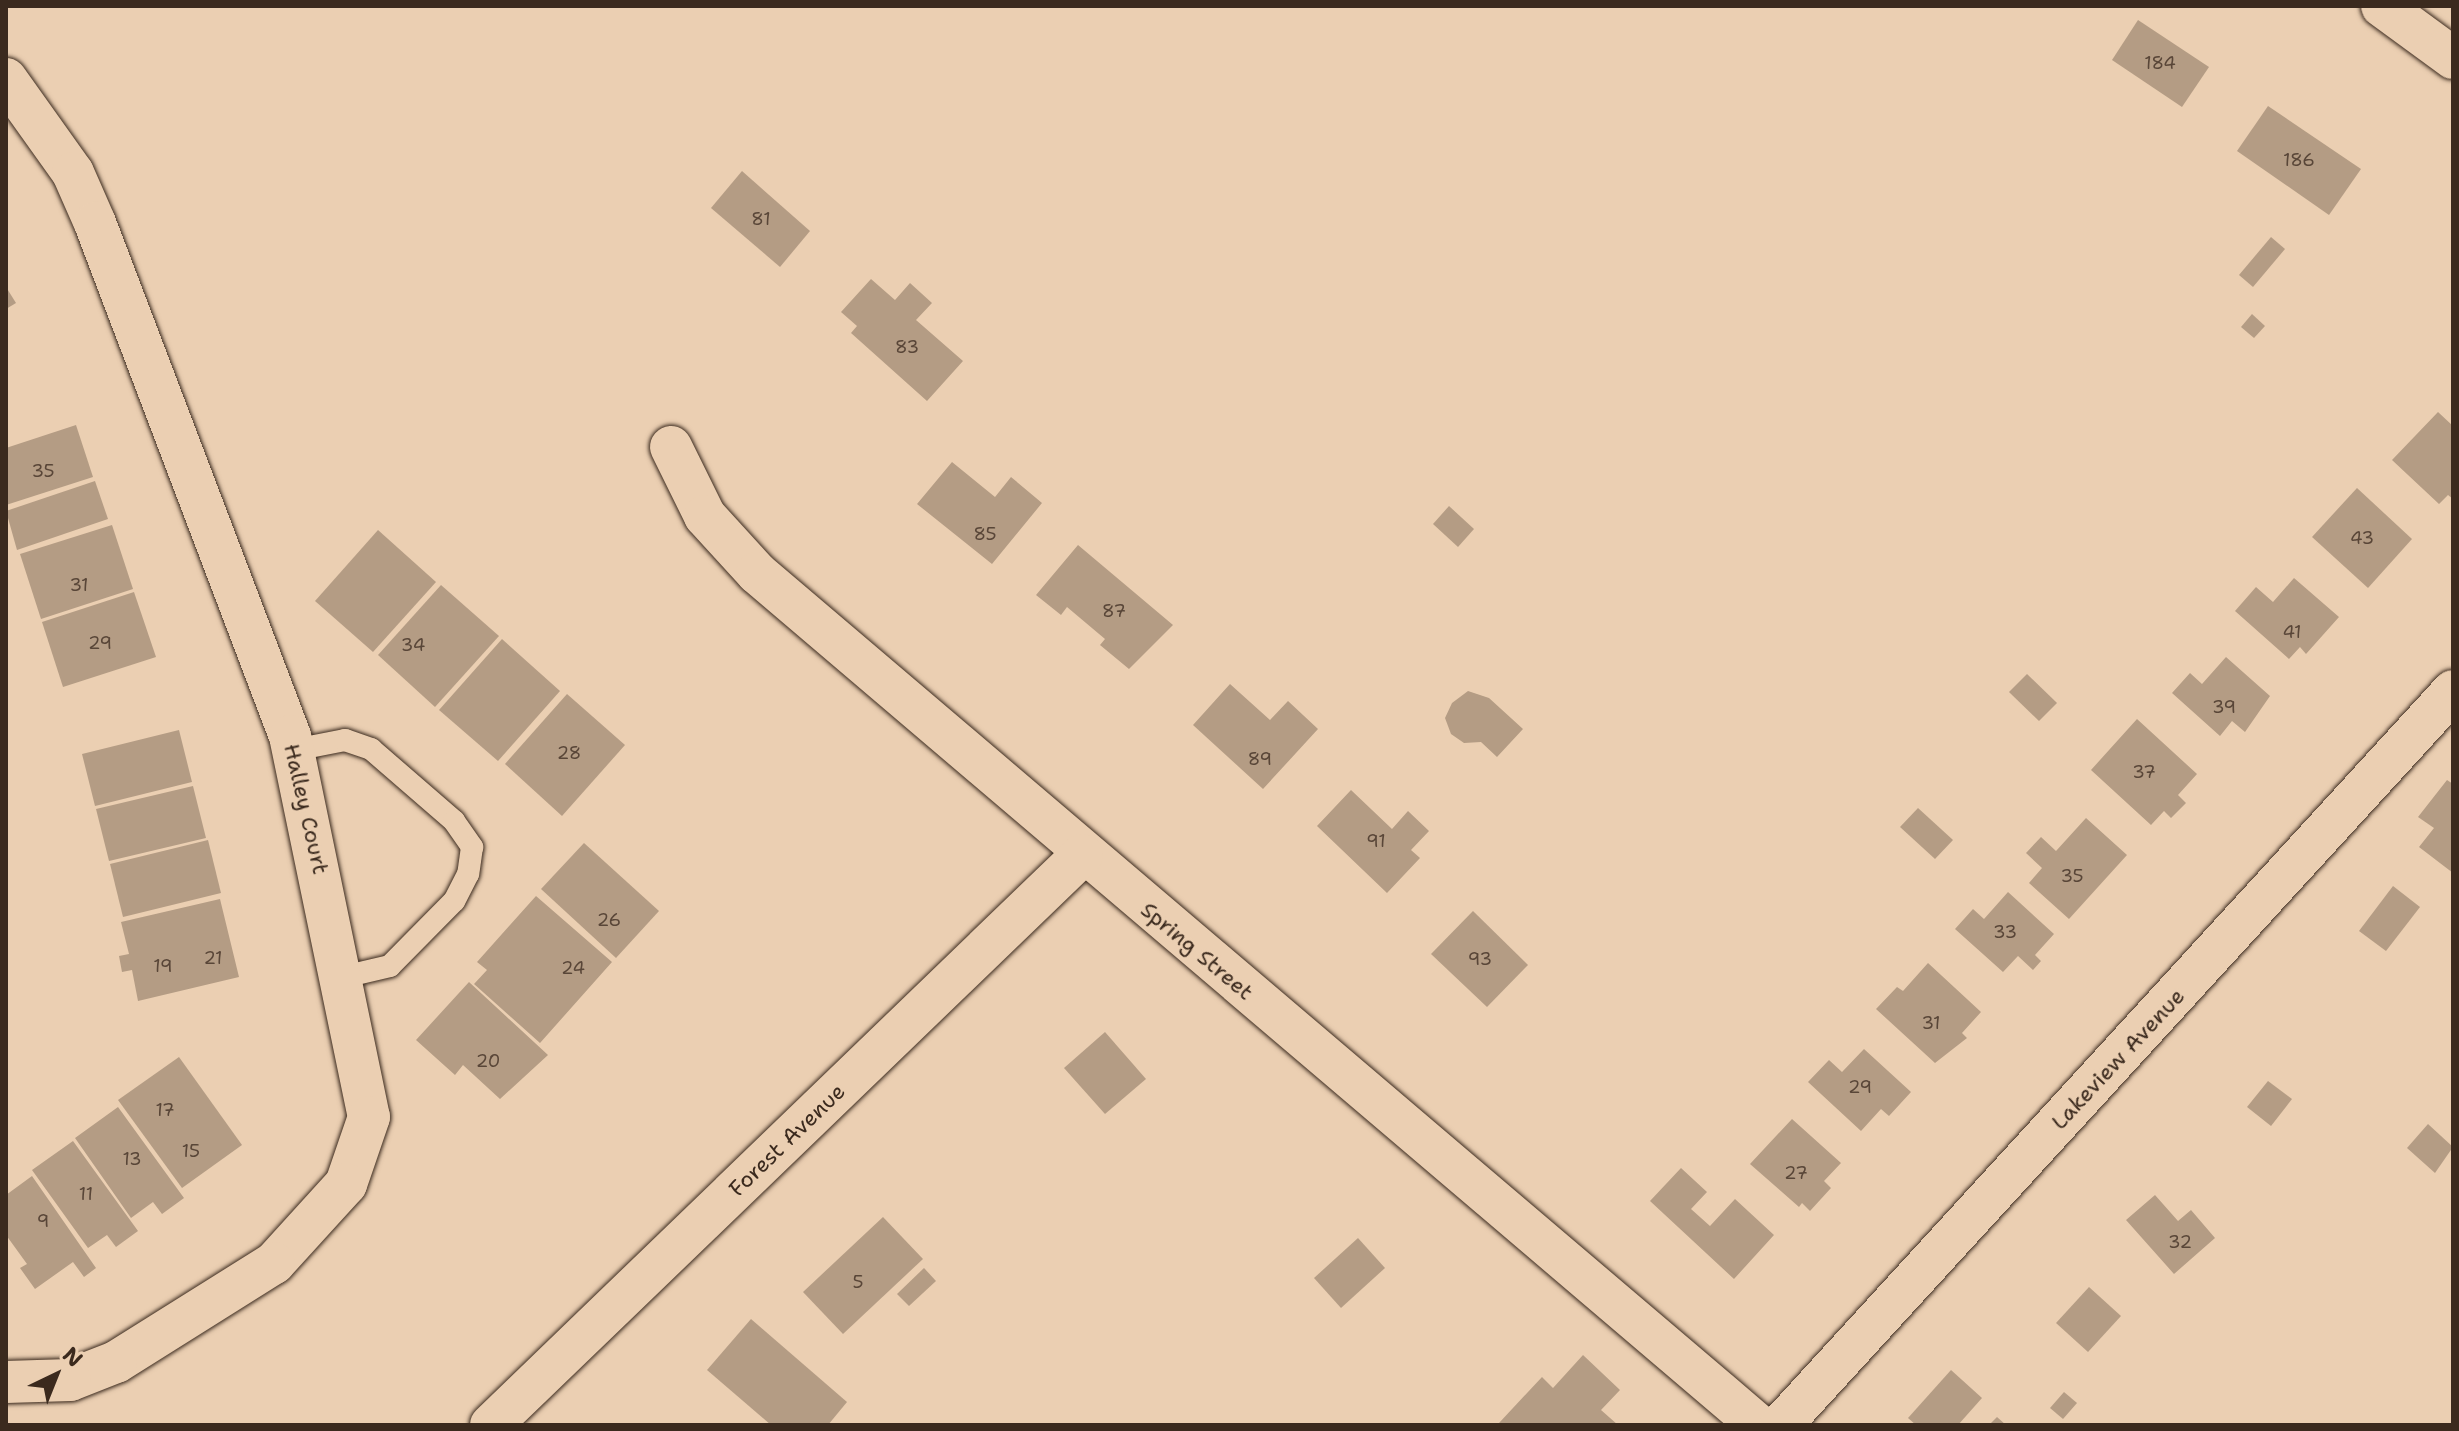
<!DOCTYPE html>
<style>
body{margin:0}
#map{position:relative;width:2459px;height:1431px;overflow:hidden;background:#ebcfb2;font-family:"Shantell Sans",sans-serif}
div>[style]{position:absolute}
.building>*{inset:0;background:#b49c84}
.roads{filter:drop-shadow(0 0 2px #3b2a1e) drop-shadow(0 0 2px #3b2a1e)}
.service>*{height:22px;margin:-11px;padding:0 11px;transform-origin:11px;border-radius:11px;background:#ebcfb2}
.minor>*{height:42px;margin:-21px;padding:0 21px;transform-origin:21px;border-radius:21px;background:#ebcfb2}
span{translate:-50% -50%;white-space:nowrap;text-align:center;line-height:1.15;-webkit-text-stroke:6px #ebcfb2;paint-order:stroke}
.number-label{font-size:18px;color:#594638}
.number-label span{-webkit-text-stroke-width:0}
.street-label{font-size:22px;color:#3b2a1e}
.frame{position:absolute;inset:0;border:8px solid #3b2a1e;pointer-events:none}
.north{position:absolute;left:16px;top:1335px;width:80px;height:80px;-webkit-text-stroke:6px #ebcfb2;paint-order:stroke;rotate:43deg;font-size:22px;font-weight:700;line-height:32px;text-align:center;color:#3b2a1e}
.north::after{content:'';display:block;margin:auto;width:28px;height:36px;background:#3b2a1e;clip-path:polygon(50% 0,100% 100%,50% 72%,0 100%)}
</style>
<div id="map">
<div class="building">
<div style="clip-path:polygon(2138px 20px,2209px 67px,2182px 107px,2112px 60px)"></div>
<div style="clip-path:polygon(2268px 106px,2361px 169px,2329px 215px,2237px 151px)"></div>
<div style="clip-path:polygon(742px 171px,810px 231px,780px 267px,711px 208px)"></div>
<div style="clip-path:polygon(2271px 237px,2285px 249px,2253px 287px,2239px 275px)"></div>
<div style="clip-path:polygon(871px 279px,895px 300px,910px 283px,932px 303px,916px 320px,963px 361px,927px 401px,851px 333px,857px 326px,841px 312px)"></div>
<div style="clip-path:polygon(6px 287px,16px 303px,6px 309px)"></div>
<div style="clip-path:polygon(2252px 314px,2265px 326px,2254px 338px,2241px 327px)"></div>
<div style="clip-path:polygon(2438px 412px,2453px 426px,2453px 499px,2448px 495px,2439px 504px,2392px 460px)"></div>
<div style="clip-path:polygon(76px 425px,93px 477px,6px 505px,6px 448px)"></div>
<div style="clip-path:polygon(952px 462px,995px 497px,1011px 477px,1042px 503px,992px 564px,917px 504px)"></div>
<div style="clip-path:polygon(95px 481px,108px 519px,17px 550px,6px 511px)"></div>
<div style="clip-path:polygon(2357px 488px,2412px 539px,2368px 588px,2312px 537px)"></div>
<div style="clip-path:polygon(1449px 506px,1474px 529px,1458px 547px,1433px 524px)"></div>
<div style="clip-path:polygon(112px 525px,133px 589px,41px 619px,20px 554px)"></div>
<div style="clip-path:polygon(378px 530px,436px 582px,373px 652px,315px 601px)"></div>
<div style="clip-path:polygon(1078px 545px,1173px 625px,1129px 669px,1100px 645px,1105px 639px,1067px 607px,1061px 615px,1036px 595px)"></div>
<div style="clip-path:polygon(2294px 578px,2339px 617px,2306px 654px,2300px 647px,2289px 659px,2235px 611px,2256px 587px,2273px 602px)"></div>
<div style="clip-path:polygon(441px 585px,499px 636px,435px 707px,378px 655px)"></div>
<div style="clip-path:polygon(134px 592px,156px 657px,63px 687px,42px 622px)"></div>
<div style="clip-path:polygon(502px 639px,560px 691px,498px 761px,439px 710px)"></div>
<div style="clip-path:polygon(2226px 657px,2270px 696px,2245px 732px,2232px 721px,2220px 736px,2172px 693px,2190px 673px,2202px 684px)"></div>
<div style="clip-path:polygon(2027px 674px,2057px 703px,2039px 721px,2009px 692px)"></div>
<div style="clip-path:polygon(1230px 684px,1270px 720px,1288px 701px,1318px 729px,1263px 789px,1193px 725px)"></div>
<div style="clip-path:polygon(1468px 691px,1489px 698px,1523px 729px,1497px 757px,1481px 742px,1464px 743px,1451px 734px,1445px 718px,1452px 703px)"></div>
<div style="clip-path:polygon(567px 694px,625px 745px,562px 816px,505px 764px)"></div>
<div style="clip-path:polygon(2137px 719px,2197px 774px,2178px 795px,2186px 803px,2171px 818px,2164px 811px,2151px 825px,2091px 770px)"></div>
<div style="clip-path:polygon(179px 730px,192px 782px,95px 806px,82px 754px)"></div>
<div style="clip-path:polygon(2447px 780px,2453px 784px,2453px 873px,2419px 847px,2434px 828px,2418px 817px)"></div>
<div style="clip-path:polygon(193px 786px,206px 838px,109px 861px,96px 809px)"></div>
<div style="clip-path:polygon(1351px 790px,1392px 829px,1408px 811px,1429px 831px,1411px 850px,1420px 858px,1387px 893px,1317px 826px)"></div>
<div style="clip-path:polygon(1918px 808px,1953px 840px,1935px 859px,1900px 827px)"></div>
<div style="clip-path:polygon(2086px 818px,2127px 855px,2069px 919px,2029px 883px,2042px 868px,2026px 853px,2041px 837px,2056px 851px)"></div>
<div style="clip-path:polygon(208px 840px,221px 893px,123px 917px,110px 864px)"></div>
<div style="clip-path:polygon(584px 843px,659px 911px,616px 958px,541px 889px)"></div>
<div style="clip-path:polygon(2393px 886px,2420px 907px,2386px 951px,2359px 931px)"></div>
<div style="clip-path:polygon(2008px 892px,2054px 934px,2035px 955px,2041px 961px,2033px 970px,2018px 956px,2003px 972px,1955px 929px,1973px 909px,1984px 919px)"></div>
<div style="clip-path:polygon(536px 896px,612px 962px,540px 1043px,474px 984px,487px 970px,477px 962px)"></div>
<div style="clip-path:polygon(220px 899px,239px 977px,138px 1001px,132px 970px,122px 972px,119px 956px,129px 954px,121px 922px)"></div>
<div style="clip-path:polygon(1473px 911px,1528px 965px,1487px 1007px,1431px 954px)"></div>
<div style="clip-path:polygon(1928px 963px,1981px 1012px,1962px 1033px,1967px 1038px,1935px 1063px,1876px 1009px,1897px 987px,1903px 991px)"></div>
<div style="clip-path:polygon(469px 982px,548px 1055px,500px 1099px,463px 1065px,455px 1075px,416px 1040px)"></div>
<div style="clip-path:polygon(1105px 1032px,1146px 1079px,1105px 1114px,1064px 1068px)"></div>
<div style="clip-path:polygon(1864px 1049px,1911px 1092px,1889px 1116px,1881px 1109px,1861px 1131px,1808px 1082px,1829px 1060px,1842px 1072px)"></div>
<div style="clip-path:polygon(179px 1057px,242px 1145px,182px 1188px,118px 1100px)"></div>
<div style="clip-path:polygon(2268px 1081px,2292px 1099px,2271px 1126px,2247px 1107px)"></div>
<div style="clip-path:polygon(118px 1107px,184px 1198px,162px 1214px,153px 1202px,131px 1218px,75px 1138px)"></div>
<div style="clip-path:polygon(1792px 1119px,1841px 1163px,1824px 1181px,1831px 1188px,1810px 1211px,1802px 1203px,1799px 1207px,1750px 1164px)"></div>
<div style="clip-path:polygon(2428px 1124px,2453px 1147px,2435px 1173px,2407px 1148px)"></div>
<div style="clip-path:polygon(73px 1141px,138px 1231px,116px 1247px,107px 1235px,88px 1248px,32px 1170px)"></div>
<div style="clip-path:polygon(1681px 1168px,1707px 1192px,1691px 1209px,1710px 1226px,1735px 1199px,1774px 1235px,1734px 1279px,1650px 1201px)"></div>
<div style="clip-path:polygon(32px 1176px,96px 1268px,84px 1277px,73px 1262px,35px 1289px,20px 1268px,27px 1264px,6px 1235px,6px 1195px)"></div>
<div style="clip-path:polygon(2155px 1195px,2178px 1221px,2191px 1210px,2215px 1238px,2174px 1274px,2126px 1220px)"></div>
<div style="clip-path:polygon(883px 1217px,923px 1259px,843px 1334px,803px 1292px)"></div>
<div style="clip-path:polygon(1358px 1238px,1385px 1268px,1341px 1308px,1314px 1278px)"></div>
<div style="clip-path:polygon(924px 1268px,936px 1281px,909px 1306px,897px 1294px)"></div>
<div style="clip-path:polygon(2089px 1287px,2121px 1316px,2088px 1352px,2056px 1323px)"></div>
<div style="clip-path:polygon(751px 1319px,847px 1402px,828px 1425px,771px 1425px,707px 1370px)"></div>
<div style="clip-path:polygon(1583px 1355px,1620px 1390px,1601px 1410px,1618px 1425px,1499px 1423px,1542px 1377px,1553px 1388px)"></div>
<div style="clip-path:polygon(1951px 1370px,1982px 1398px,1958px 1425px,1916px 1425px,1908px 1418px)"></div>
<div style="clip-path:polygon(2064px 1392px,2077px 1403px,2063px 1419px,2050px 1408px)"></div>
<div style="clip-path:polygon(1997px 1417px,2006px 1425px,1989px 1425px)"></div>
</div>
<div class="roads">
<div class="service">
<div style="left:294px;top:750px;width:52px;rotate:-11.1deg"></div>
<div style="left:345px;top:740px;width:28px;rotate:19deg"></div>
<div style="left:371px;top:749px;width:110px;rotate:40.9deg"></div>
<div style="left:454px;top:821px;width:32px;rotate:55deg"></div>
<div style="left:472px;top:847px;width:27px;rotate:98deg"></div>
<div style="left:468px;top:874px;width:30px;rotate:117deg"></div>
<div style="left:454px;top:901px;width:91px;rotate:134.6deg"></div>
<div style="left:390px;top:966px;width:48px;rotate:166.8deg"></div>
</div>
<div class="minor">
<div style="left:2382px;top:6px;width:88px;rotate:36.2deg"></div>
<div style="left:6px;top:79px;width:115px;rotate:54.5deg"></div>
<div style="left:73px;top:173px;width:55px;rotate:66.3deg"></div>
<div style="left:95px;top:223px;width:549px;rotate:69.19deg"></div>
<div style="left:290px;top:736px;width:389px;rotate:78.3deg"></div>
<div style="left:369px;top:1117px;width:71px;rotate:108.9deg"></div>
<div style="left:346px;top:1184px;width:107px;rotate:132.3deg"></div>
<div style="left:274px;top:1263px;width:186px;rotate:147.9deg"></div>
<div style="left:116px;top:1362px;width:49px;rotate:158.6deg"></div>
<div style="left:70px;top:1380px;width:64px;rotate:178.2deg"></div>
<div style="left:671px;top:447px;width:77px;rotate:63.8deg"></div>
<div style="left:705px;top:516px;width:77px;rotate:47.6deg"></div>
<div style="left:757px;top:573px;width:1314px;rotate:40.4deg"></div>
<div style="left:491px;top:1425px;width:821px;rotate:-43.96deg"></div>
<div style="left:1781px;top:1425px;width:995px;rotate:-47.52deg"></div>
</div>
</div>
<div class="number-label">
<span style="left:2160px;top:63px">184</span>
<span style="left:2299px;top:160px">186</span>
<span style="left:761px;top:219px">81</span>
<span style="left:907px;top:347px">83</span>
<span style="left:43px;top:471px">35</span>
<span style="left:985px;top:534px">85</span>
<span style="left:2362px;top:538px">43</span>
<span style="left:79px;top:585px">31</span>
<span style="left:1114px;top:611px">87</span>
<span style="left:2292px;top:632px">41</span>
<span style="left:100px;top:643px">29</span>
<span style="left:413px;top:645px">34</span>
<span style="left:2224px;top:707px">39</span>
<span style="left:569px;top:753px">28</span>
<span style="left:1260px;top:759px">89</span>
<span style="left:2144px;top:772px">37</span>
<span style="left:1376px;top:841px">91</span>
<span style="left:2072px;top:876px">35</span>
<span style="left:609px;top:920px">26</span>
<span style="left:2005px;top:932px">33</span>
<span style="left:213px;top:958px">21</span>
<span style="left:1480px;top:959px">93</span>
<span style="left:163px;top:966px">19</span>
<span style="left:573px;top:968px">24</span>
<span style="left:1931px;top:1023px">31</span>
<span style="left:488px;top:1061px">20</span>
<span style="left:1860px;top:1087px">29</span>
<span style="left:165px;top:1110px">17</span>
<span style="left:191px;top:1151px">15</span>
<span style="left:132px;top:1159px">13</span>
<span style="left:1796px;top:1173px">27</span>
<span style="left:86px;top:1194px">11</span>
<span style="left:43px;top:1221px">9</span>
<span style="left:2180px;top:1242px">32</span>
<span style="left:858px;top:1282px">5</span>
</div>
<div class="street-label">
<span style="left:306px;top:809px;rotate:77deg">Halley Court</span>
<span style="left:1197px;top:951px;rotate:40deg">Spring Street</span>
<span style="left:2118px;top:1059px;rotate:-47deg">Lakeview Avenue</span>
<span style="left:787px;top:1140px;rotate:-44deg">Forest Avenue</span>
</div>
<div class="frame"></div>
<div class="north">N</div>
</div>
